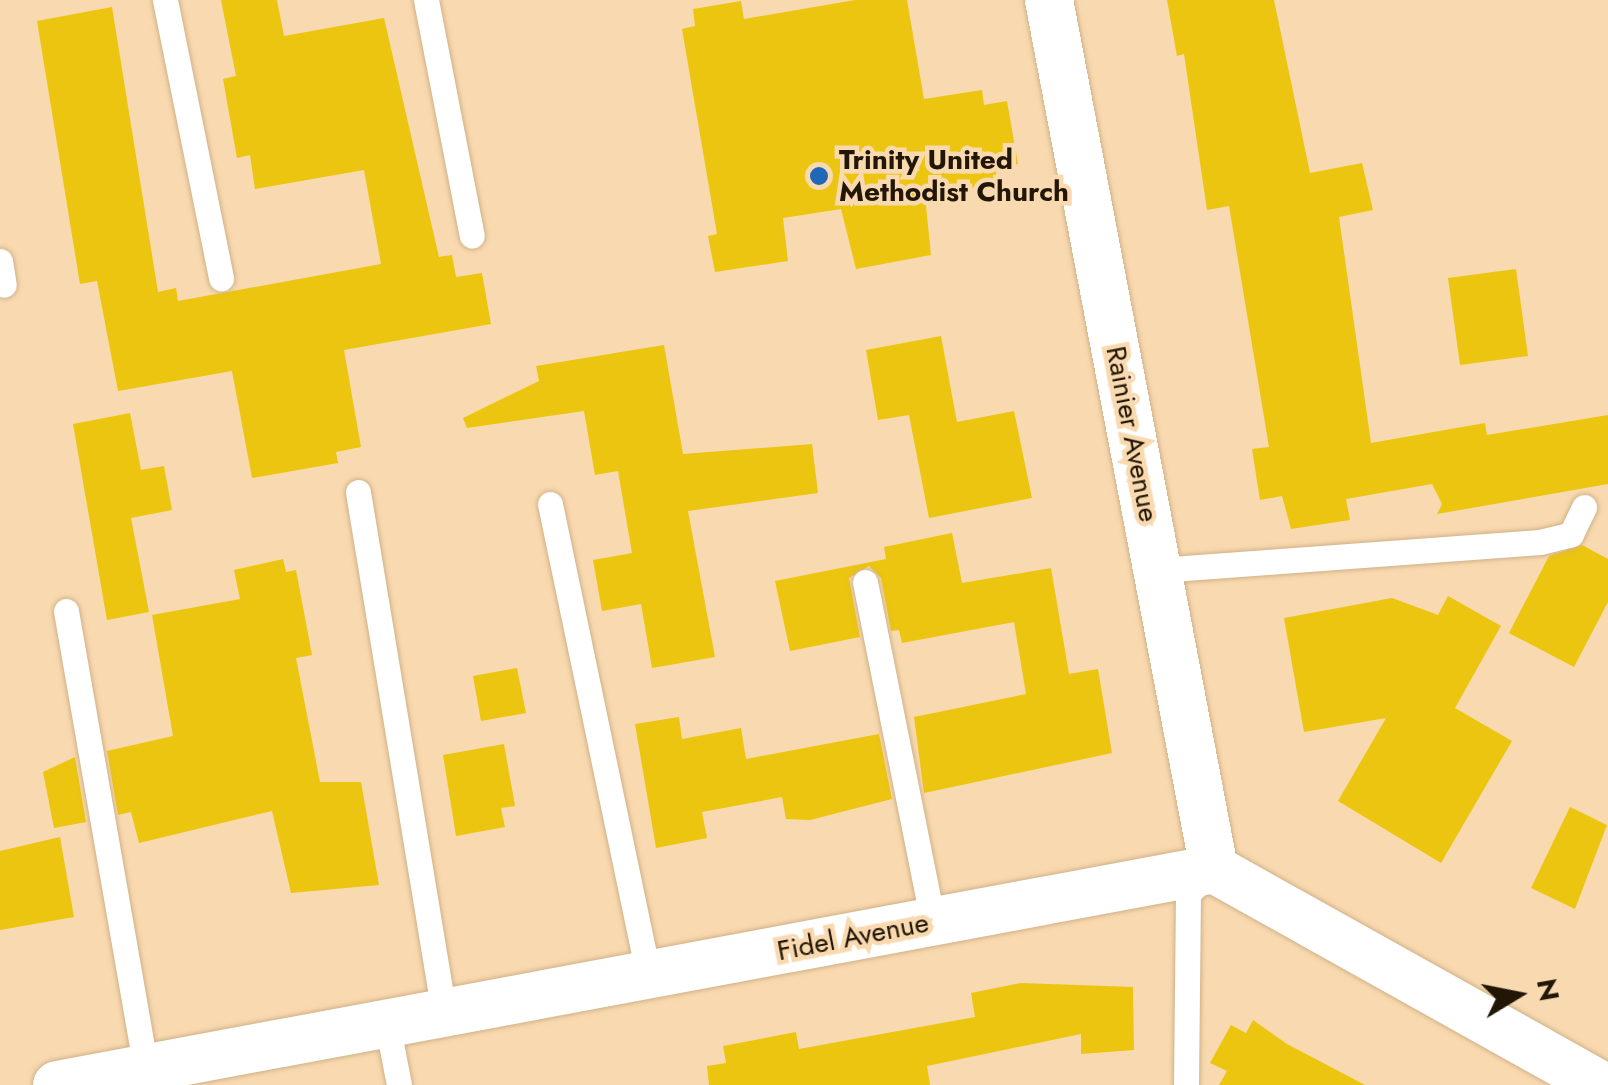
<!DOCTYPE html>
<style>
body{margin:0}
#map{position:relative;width:1608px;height:1085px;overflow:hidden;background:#f9d9af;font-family:Jost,sans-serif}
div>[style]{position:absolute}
.building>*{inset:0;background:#ebc50f}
.roads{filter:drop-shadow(0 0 2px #d0b188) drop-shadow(0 0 2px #d0b188)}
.lane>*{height:25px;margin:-12.5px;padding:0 12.5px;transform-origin:12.5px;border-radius:12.5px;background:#fff}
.street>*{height:48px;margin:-24px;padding:0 24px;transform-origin:24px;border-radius:24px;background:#fff}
.dots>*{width:28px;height:28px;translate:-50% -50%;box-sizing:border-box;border:5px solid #f9d9af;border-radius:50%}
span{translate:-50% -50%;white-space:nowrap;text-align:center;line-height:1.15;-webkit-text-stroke:9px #f9d9af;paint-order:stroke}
.poi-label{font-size:28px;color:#221707;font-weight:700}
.left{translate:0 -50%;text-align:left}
.street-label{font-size:28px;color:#221707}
.north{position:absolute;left:1468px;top:945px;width:100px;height:100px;-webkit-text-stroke:8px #f9d9af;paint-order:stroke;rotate:80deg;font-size:28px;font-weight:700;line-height:40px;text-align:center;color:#221707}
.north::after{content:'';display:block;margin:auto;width:35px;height:45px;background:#221707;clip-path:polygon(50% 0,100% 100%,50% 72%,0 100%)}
</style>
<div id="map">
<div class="building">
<div style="clip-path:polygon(221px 0,277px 0,284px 36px,384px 18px,439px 257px,452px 255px,456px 277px,482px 273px,491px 324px,344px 350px,361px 447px,336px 452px,338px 463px,252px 478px,232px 371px,118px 391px,97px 281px,80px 284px,37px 21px,112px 7px,158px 292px,176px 288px,178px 301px,381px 264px,364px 170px,255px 189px,250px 155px,237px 158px,223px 79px,236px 76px)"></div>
<div style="clip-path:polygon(855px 0,907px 0,924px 99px,982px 90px,984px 105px,1007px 101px,1018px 164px,995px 168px,998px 183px,925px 196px,931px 255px,856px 269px,841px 209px,783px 218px,788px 261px,715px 272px,708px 236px,717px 234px,682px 29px,695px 26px,693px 9px,741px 1px,744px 19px)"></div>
<div style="clip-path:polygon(1167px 0,1274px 0,1310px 173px,1362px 163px,1373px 210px,1339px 217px,1371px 443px,1485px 423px,1487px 435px,1608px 415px,1608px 484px,1437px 514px,1442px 504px,1432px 484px,1346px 499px,1350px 520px,1291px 529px,1282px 496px,1260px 500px,1252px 449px,1269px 447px,1229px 206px,1207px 210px,1184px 54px,1177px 56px)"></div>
<div style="clip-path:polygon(1516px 269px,1528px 356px,1460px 365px,1448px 278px)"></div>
<div style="clip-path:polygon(941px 336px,957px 422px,1014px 411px,1032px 498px,929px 518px,909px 415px,878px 420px,866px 350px)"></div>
<div style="clip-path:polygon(664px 345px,683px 454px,812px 444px,818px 493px,688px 511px,715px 657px,652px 668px,641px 604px,602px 611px,593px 560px,632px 553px,618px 471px,595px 475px,584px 411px,467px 428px,463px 418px,539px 381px,536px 366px)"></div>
<div style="clip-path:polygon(130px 413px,141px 470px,164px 466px,172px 510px,131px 518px,149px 612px,107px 620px,73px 424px)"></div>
<div style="clip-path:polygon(952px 533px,962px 583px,1051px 568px,1069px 674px,1098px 669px,1112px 753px,924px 793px,914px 717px,1026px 694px,1014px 622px,902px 643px,899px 630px,891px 631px,881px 578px,869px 566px,849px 578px,860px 637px,790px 651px,775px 581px,886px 559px,884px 547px)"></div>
<div style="clip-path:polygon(1582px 545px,1608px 559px,1608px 602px,1574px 667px,1509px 633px,1549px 556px)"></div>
<div style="clip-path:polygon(283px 559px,286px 572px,296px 570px,312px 655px,296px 658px,320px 782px,361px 782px,379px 885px,291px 893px,272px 811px,139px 843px,131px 812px,118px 815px,107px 751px,173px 736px,152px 615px,240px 599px,234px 570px)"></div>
<div style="clip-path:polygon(1448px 596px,1501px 626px,1455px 708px,1512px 741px,1441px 863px,1338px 801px,1386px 718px,1304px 732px,1284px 618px,1392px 598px,1438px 615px)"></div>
<div style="clip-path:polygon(517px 668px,526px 713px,481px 721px,473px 676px)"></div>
<div style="clip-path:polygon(679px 717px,682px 739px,741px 728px,746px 759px,879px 734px,892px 799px,810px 820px,786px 819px,782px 797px,702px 812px,707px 838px,656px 848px,635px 724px)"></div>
<div style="clip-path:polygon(504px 744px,515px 806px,501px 808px,505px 827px,456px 836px,443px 755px)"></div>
<div style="clip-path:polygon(75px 757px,86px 822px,54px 828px,43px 772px)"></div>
<div style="clip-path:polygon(1570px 807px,1607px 825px,1575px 909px,1531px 888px)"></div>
<div style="clip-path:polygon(60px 837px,74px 917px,0 930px,0 851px)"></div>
<div style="clip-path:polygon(1021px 983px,1133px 987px,1134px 1050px,1081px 1054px,1081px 1034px,927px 1066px,930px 1085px,709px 1085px,707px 1066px,726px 1063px,723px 1046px,796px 1032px,799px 1049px,975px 1017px,971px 993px)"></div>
<div style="clip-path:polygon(1253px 1020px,1287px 1044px,1365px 1085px,1219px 1085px,1227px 1071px,1210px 1063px,1231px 1025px,1246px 1033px)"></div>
</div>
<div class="roads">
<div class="lane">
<div style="left:165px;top:0;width:284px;rotate:78.6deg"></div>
<div style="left:426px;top:0;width:240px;rotate:79deg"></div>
<div style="left:0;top:261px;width:24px;rotate:81deg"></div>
<div style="left:358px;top:492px;width:528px;rotate:80.63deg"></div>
<div style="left:550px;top:504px;width:481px;rotate:78.2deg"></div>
<div style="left:1158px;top:570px;width:383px;rotate:-4.2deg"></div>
<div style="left:1540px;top:542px;width:32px;rotate:-14deg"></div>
<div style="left:1571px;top:534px;width:30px;rotate:-64deg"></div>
<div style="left:865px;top:582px;width:347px;rotate:78.7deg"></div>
<div style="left:66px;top:611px;width:465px;rotate:80.1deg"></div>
<div style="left:387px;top:1023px;width:63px;rotate:79deg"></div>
<div style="left:1186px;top:1085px;width:192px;rotate:-89.4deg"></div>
<div style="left:1188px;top:893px;width:28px;rotate:-42deg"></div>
</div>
<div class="street">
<div style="left:1049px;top:0;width:885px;rotate:79.25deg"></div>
<div style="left:57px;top:1085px;width:1177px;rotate:-10.57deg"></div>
<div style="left:1214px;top:869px;width:443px;rotate:29.2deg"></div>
</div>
</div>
<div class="dots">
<div style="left:819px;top:176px;background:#1f67b7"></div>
</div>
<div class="poi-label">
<span class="left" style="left:839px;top:176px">Trinity United<br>Methodist Church</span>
</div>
<div class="street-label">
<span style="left:1132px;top:434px;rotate:79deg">Rainier Avenue</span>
<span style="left:853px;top:937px;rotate:-11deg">Fidel Avenue</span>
</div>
<div class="north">N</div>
</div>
